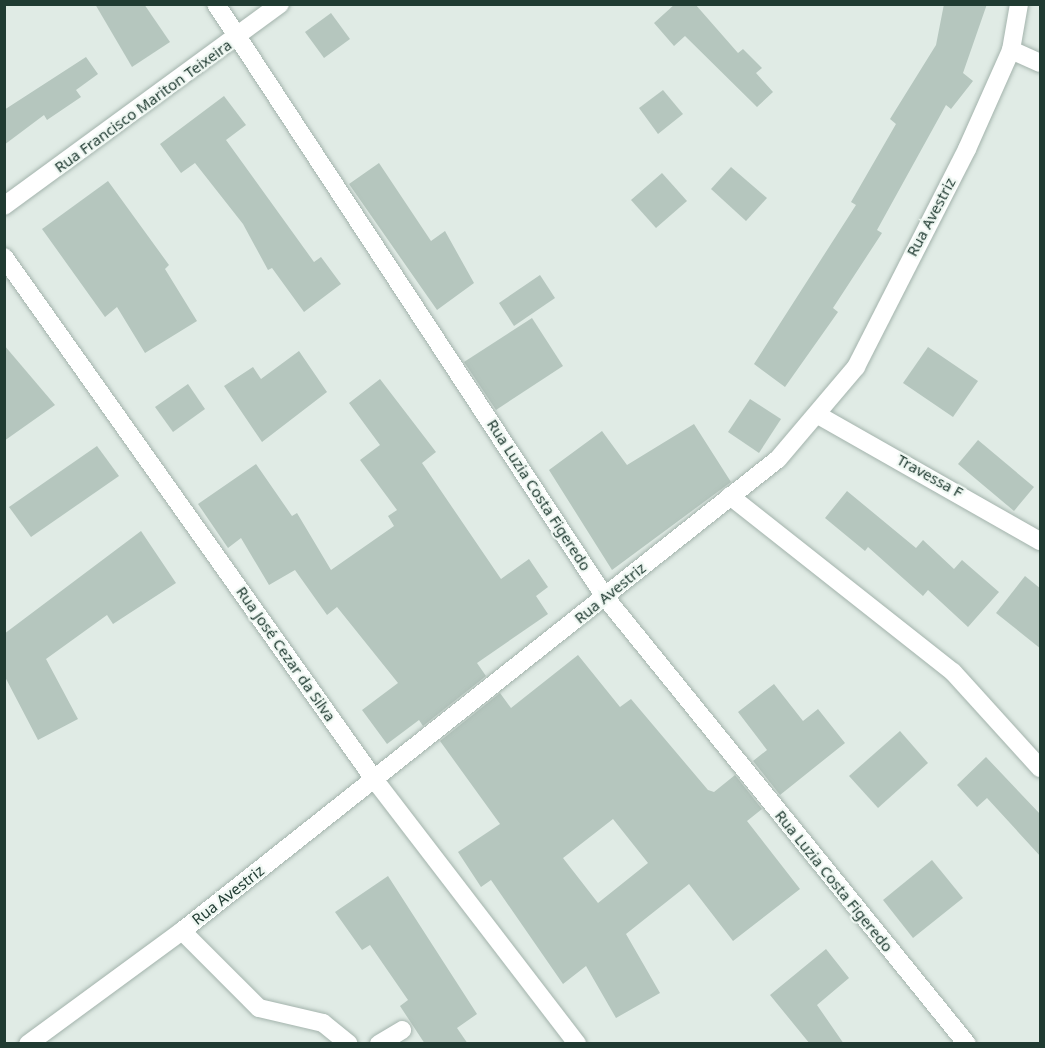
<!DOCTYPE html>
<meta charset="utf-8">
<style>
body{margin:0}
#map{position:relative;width:1045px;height:1048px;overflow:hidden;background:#e0ebe5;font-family:"Noto Sans",sans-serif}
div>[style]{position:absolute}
.building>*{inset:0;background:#b5c6be}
.roads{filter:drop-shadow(0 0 2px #a3b3ac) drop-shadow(0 0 2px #a3b3ac)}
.minor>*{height:18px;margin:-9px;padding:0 9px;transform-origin:9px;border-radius:9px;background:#fff}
span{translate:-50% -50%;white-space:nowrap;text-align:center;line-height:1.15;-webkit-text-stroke:4.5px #f0f8f3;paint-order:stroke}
.street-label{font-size:15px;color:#203b32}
.frame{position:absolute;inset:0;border:6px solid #203b32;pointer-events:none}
</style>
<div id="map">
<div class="building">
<div style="clip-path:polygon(95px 4px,144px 4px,170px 42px,132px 67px)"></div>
<div style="clip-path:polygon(675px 4px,695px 4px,738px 53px,743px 49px,762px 68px,756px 73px,773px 92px,757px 107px,685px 36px,674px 46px,654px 23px)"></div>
<div style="clip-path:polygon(944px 4px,987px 4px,963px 73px,973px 81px,951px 109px,946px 105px,877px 230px,882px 233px,833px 308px,838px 312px,785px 387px,754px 364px,856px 205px,851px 202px,896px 124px,890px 119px,936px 45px)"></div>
<div style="clip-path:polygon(331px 13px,350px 39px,324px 58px,305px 32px)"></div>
<div style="clip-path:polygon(86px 57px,98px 74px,76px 90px,81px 97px,47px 120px,44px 115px,4px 145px,4px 110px)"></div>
<div style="clip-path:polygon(663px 90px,683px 114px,658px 134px,639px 108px)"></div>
<div style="clip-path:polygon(224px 96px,246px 125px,226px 140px,314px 262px,321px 257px,341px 284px,304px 312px,272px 268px,268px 270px,243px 224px,195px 163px,181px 173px,160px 144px)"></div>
<div style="clip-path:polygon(379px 163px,431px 241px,445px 231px,474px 283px,437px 310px,349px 184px)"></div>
<div style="clip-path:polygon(731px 167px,767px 198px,746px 221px,711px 189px)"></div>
<div style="clip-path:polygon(662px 173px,687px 201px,656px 228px,631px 200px)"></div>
<div style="clip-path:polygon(108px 181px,169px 265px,165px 269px,197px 321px,145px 353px,117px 307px,105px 317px,42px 229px)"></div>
<div style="clip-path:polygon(540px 275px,555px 298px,514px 326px,499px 303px)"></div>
<div style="clip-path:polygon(532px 318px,563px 366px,496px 410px,464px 362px)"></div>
<div style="clip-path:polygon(4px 345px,55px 405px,4px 441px)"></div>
<div style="clip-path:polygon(928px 347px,978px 381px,953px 417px,903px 383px)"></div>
<div style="clip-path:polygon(299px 351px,327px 392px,262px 442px,224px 386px,253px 367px,261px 379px)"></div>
<div style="clip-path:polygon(380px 379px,436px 452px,422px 463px,501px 579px,529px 559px,548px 587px,536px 596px,548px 614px,477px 663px,486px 676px,423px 726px,419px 720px,387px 744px,362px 710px,398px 683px,337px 607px,327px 615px,295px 570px,269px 585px,241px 538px,228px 548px,198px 504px,256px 464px,292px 516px,297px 513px,331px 570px,394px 526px,388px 516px,397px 510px,360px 460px,380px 445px,349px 403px)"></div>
<div style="clip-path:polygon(188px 384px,205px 409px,173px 432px,155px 407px)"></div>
<div style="clip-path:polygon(750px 399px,781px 419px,759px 453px,728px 432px)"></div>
<div style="clip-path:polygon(694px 424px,731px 482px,612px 570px,549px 470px,602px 431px,627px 465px)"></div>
<div style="clip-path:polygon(978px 440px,1034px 487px,1014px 511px,958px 464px)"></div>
<div style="clip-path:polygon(97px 446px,119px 476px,31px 537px,9px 507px)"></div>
<div style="clip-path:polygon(847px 491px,916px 548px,923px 540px,954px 569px,962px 560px,999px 592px,968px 627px,928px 590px,923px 596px,868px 547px,865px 551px,825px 518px)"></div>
<div style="clip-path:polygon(141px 531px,176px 583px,113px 624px,107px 615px,46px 659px,78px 719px,38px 740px,4px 675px,4px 634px)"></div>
<div style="clip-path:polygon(1025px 576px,1041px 589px,1041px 649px,996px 613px)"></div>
<div style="clip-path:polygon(evenodd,578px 655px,620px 707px,631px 699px,708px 790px,714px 792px,735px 775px,762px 809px,747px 821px,800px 889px,733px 941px,689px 884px,626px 934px,660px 993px,616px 1018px,586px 966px,563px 984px,491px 880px,481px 887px,458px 852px,500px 824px,440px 741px,500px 693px,511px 708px,578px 655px,613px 819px,648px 863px,598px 903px,563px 858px,613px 819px)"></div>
<div style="clip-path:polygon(774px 684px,803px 721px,818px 709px,845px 743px,780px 795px,753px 761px,767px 750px,738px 712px)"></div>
<div style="clip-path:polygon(900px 731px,928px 763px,878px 808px,849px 776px)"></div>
<div style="clip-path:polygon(986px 757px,1041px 815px,1041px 857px,987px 798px,977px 807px,957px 785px)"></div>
<div style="clip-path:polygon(932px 860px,963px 898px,913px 938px,883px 900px)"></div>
<div style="clip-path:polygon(388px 876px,477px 1014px,457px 1028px,468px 1044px,425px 1044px,400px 1006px,408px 1000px,370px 945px,362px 950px,335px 912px)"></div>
<div style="clip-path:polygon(826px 949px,849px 978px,817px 1005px,844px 1044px,810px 1044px,770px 995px)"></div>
</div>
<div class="roads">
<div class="minor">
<div style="left:216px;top:4px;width:709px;rotate:56.74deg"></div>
<div style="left:605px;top:597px;width:575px;rotate:51deg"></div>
<div style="left:1011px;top:50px;width:32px;rotate:24deg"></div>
<div style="left:4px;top:206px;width:342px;rotate:-36.2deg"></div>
<div style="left:4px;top:257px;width:640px;rotate:54.67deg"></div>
<div style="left:374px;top:779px;width:334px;rotate:52.5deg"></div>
<div style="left:818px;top:415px;width:255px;rotate:29.6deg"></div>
<div style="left:730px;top:496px;width:284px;rotate:38.3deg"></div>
<div style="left:953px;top:672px;width:130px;rotate:47.8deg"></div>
<div style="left:182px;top:931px;width:109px;rotate:45deg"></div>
<div style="left:259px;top:1008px;width:66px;rotate:13.2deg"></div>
<div style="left:323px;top:1023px;width:33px;rotate:39deg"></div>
<div style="left:28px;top:1044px;width:191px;rotate:-36.3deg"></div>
<div style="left:182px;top:931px;width:760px;rotate:-38.38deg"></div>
<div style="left:778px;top:459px;width:121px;rotate:-49.7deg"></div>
<div style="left:856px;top:367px;width:245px;rotate:-63deg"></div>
<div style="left:967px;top:149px;width:108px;rotate:-66deg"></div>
<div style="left:1011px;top:50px;width:47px;rotate:-80.1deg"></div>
<div style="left:379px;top:1044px;width:27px;rotate:-31deg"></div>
</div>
</div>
<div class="street-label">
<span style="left:143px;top:106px;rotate:-36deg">Rua Francisco Mariton Teixeira</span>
<span style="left:931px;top:217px;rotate:-62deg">Rua Avestriz</span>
<span style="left:930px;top:476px;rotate:29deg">Travessa F</span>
<span style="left:539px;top:495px;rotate:57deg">Rua Luzia Costa Figeredo</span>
<span style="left:610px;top:593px;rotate:-39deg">Rua Avestriz</span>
<span style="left:286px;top:654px;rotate:55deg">Rua José Cezar da Silva</span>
<span style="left:834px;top:881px;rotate:51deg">Rua Luzia Costa Figeredo</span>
<span style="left:228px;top:895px;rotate:-38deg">Rua Avestriz</span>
</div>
<div class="frame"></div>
</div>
